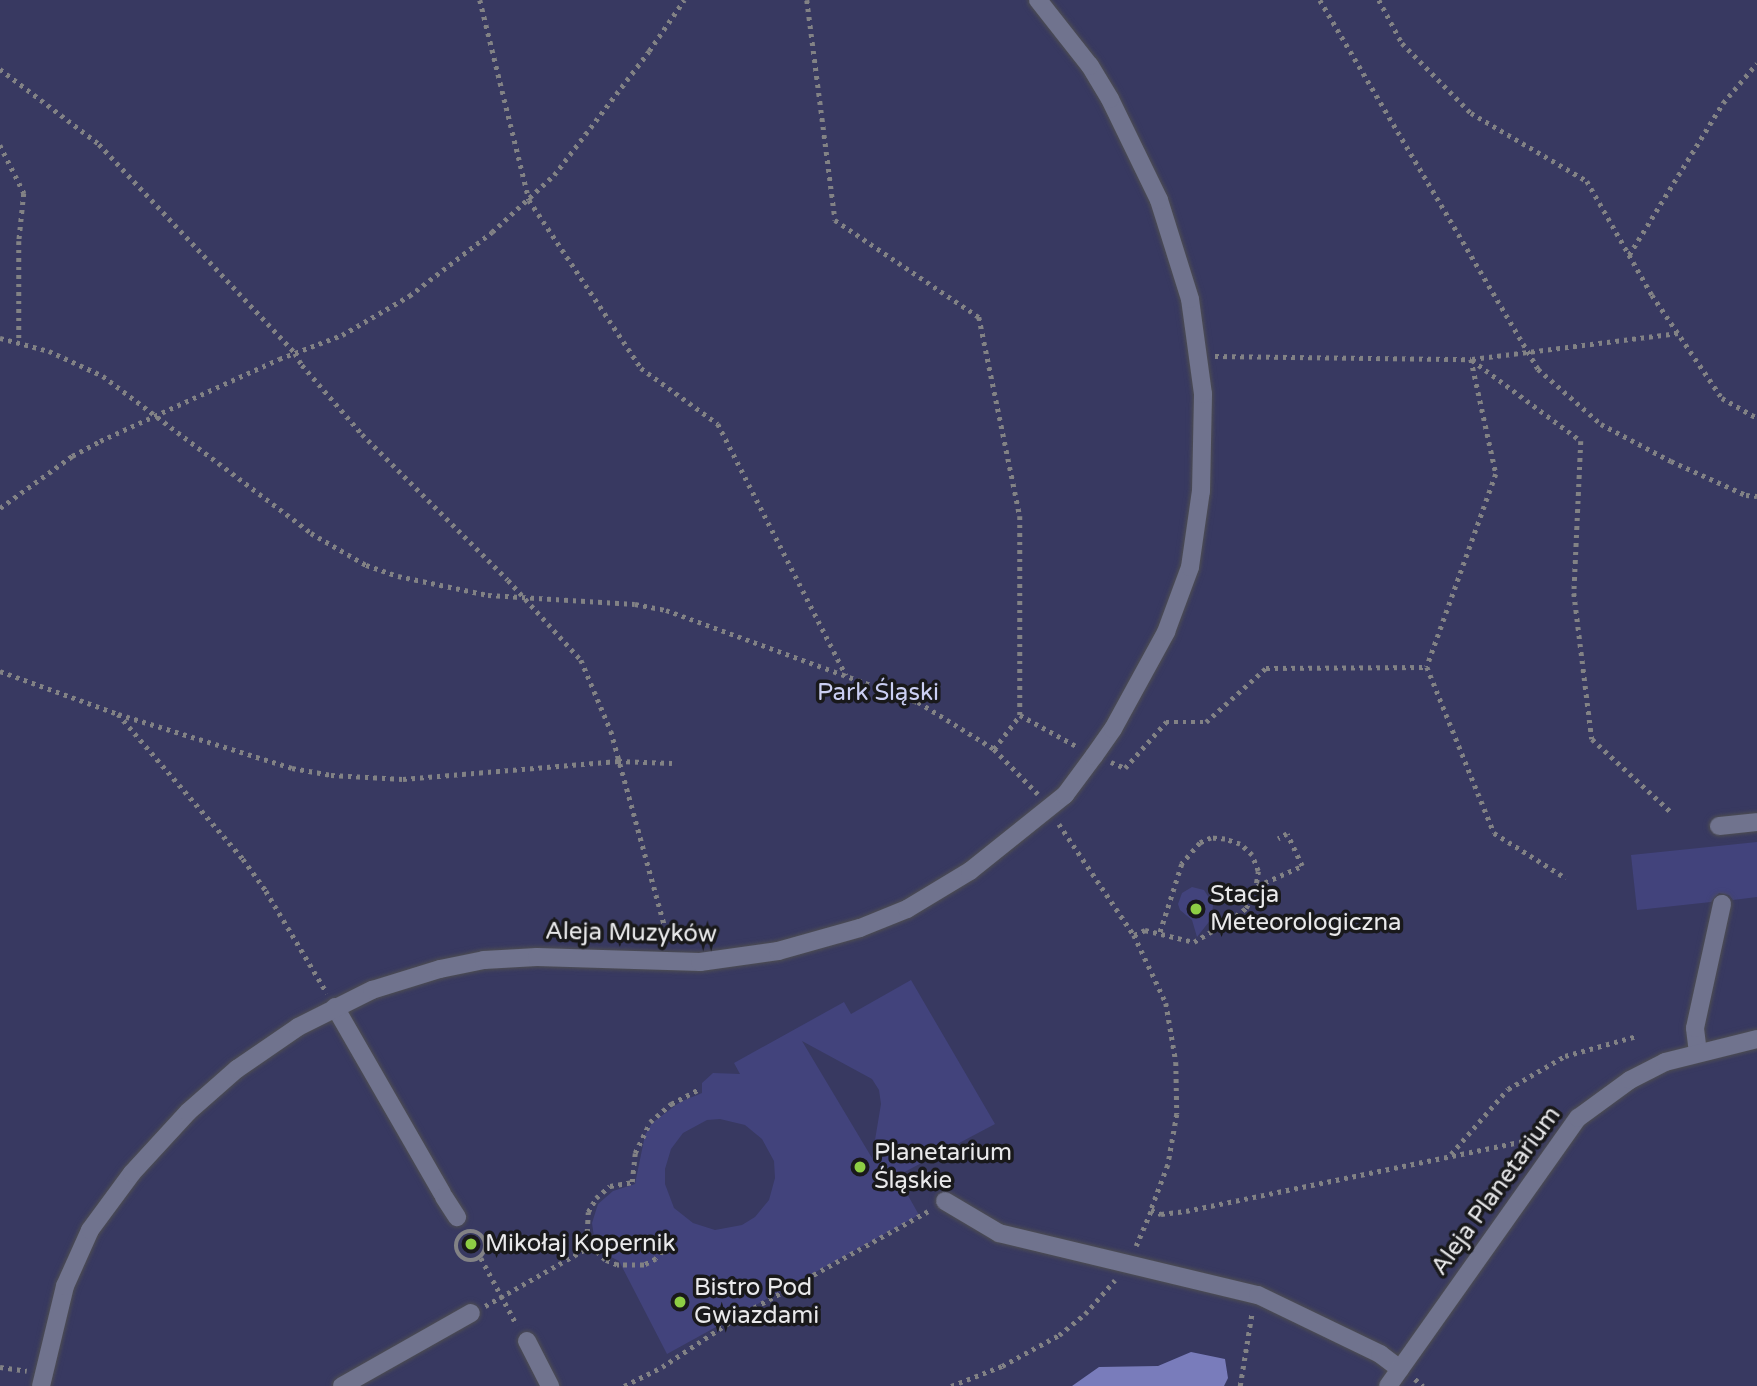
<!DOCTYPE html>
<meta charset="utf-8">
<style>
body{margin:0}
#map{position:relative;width:1757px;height:1386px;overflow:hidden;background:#313134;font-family:"Varela Round",sans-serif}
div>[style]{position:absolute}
.green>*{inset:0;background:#383961}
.water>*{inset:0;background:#797cbb}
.building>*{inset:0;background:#42437c}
.path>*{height:4.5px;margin-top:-2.25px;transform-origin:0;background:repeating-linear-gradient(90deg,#828285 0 3.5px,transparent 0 8.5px)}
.path>.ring{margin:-2.25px;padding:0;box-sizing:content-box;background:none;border:4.5px solid #828285;border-radius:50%}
.roads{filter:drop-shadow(0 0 2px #4e4e51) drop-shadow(0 0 2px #4e4e51)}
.minor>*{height:18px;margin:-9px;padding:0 9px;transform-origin:9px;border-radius:9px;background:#70738e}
.dots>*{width:19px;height:19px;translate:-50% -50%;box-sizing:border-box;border:4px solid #19191b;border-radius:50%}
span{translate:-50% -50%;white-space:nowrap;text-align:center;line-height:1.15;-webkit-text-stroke:7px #19191b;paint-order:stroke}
.park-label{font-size:24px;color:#cbcff3}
.poi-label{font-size:24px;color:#e9e9eb}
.left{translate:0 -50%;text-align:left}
.street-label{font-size:24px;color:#e9e9eb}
</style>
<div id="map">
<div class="green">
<div style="clip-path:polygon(0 0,1757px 0,1757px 1386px,0 1386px)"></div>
</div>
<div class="water">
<div style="clip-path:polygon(1191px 1352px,1225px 1359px,1228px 1378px,1224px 1386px,1072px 1386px,1099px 1367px,1158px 1366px)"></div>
</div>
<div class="building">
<div style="clip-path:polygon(1757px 842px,1757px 897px,1733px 900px,1729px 895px,1719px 893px,1711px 902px,1637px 910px,1631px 855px)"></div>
<div style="clip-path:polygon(1192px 887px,1204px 890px,1213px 904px,1212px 918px,1197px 937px,1192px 920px,1180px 910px,1178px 904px,1182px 893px)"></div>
<div style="clip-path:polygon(evenodd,911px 980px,995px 1124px,897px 1176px,919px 1215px,667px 1354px,619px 1261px,605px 1254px,594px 1237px,592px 1223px,598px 1204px,613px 1191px,635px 1184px,645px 1135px,652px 1123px,680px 1102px,702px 1093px,702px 1083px,713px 1073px,740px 1074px,734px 1063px,844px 1002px,851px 1014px,911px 980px,802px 1041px,872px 1079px,879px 1090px,881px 1104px,872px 1158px,802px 1041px,911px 980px,720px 1119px,745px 1125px,762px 1139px,774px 1161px,775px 1178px,769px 1200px,755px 1217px,742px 1225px,715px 1230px,693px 1223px,674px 1208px,665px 1184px,665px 1169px,671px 1149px,683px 1133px,707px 1120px,720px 1119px)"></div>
</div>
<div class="path">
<div style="left:480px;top:0;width:206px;rotate:76.2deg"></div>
<div style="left:529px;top:200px;width:202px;rotate:56.3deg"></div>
<div style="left:641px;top:368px;width:95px;rotate:36deg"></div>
<div style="left:718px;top:424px;width:282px;rotate:63deg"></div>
<div style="left:807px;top:0;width:222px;rotate:82.7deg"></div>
<div style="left:835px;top:220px;width:174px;rotate:34deg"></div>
<div style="left:979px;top:317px;width:203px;rotate:78.4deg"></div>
<div style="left:1020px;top:516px;width:199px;rotate:90deg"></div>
<div style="left:1020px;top:715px;width:66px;rotate:28.9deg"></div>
<div style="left:1320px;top:0;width:429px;rotate:59.4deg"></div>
<div style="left:1538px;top:369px;width:84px;rotate:41.1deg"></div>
<div style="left:1601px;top:424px;width:79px;rotate:27.9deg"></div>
<div style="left:1671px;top:461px;width:82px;rotate:24.4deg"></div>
<div style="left:1746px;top:495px;width:11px;rotate:5deg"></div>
<div style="left:1379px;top:0;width:49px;rotate:61.9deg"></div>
<div style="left:1402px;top:43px;width:98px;rotate:45.4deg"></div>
<div style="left:1471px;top:113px;width:134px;rotate:30.4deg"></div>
<div style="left:1587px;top:181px;width:131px;rotate:60.3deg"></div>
<div style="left:1652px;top:295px;width:125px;rotate:55.8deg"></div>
<div style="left:1722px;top:398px;width:40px;rotate:29.7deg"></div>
<div style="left:0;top:69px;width:124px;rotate:37.1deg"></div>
<div style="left:99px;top:144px;width:287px;rotate:46.8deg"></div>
<div style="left:295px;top:353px;width:14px;rotate:60deg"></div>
<div style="left:302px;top:365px;width:91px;rotate:49deg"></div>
<div style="left:362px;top:434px;width:206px;rotate:45deg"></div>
<div style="left:508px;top:580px;width:108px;rotate:47.6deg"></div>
<div style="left:581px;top:660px;width:77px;rotate:67.1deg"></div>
<div style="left:611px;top:731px;width:218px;rotate:74.6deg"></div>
<div style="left:0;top:145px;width:54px;rotate:63.4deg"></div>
<div style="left:24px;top:193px;width:48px;rotate:95.9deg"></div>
<div style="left:19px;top:241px;width:101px;rotate:90deg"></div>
<div style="left:1629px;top:255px;width:179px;rotate:-58.3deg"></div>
<div style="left:1723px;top:103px;width:52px;rotate:-49.6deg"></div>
<div style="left:0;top:338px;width:51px;rotate:14.9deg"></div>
<div style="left:49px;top:351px;width:60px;rotate:24.8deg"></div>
<div style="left:103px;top:376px;width:261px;rotate:37deg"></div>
<div style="left:311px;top:533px;width:64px;rotate:30.2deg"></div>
<div style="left:366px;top:565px;width:34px;rotate:19deg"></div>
<div style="left:398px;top:576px;width:92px;rotate:11.9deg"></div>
<div style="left:488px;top:595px;width:147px;rotate:3.5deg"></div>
<div style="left:635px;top:604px;width:32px;rotate:11deg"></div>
<div style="left:666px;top:610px;width:268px;rotate:20.1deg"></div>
<div style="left:918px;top:702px;width:89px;rotate:31.7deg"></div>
<div style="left:994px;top:749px;width:63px;rotate:45.6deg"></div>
<div style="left:1215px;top:356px;width:256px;rotate:0.7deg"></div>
<div style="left:1471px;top:359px;width:118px;rotate:77.7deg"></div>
<div style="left:1496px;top:474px;width:205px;rotate:109.7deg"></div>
<div style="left:1427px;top:667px;width:179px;rotate:68deg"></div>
<div style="left:1494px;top:833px;width:85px;rotate:32deg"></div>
<div style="left:1472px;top:359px;width:208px;rotate:-7.2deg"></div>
<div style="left:1472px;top:360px;width:136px;rotate:36.6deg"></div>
<div style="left:1581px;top:441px;width:152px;rotate:92.6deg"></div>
<div style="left:1574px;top:593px;width:147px;rotate:83deg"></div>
<div style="left:1592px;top:739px;width:106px;rotate:42.7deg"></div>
<div style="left:0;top:508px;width:89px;rotate:-35.8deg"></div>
<div style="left:72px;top:456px;width:32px;rotate:-28deg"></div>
<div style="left:100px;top:441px;width:197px;rotate:-24.6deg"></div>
<div style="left:279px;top:359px;width:67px;rotate:-20.9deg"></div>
<div style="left:342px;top:335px;width:78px;rotate:-30.2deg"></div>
<div style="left:409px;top:296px;width:105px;rotate:-37.6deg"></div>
<div style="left:492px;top:232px;width:84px;rotate:-42.6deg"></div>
<div style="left:554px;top:175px;width:156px;rotate:-52.5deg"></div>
<div style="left:649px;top:51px;width:62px;rotate:-55.5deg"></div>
<div style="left:0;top:671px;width:126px;rotate:20deg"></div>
<div style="left:118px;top:714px;width:191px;rotate:49.2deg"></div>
<div style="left:243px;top:859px;width:39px;rotate:54deg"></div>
<div style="left:266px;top:891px;width:119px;rotate:59.1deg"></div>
<div style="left:118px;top:714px;width:182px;rotate:17.2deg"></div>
<div style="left:292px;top:768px;width:40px;rotate:10deg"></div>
<div style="left:331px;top:775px;width:72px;rotate:3.2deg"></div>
<div style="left:403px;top:779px;width:216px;rotate:-4.8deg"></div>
<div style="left:618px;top:761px;width:54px;rotate:2.1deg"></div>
<div style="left:994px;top:749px;width:43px;rotate:-52.6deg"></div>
<div style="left:1111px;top:762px;width:15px;rotate:23deg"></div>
<div style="left:1125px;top:768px;width:62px;rotate:-48.3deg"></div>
<div style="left:1166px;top:722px;width:40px"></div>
<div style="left:1206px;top:722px;width:81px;rotate:-42deg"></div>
<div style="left:1266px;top:668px;width:161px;rotate:-0.4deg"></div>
<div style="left:1059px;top:824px;width:134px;rotate:56deg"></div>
<div style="left:1134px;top:935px;width:75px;rotate:64.8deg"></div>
<div style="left:1166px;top:1003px;width:60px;rotate:80.4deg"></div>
<div style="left:1176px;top:1062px;width:52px;rotate:88.9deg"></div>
<div style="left:1177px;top:1114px;width:52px;rotate:100deg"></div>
<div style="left:1168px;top:1165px;width:48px;rotate:110.7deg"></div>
<div style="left:1257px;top:886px;width:49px;rotate:-24deg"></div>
<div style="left:1302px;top:866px;width:35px;rotate:-115deg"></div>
<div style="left:1287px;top:834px;width:10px;rotate:151deg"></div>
<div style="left:1134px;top:935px;width:12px;rotate:-24deg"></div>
<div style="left:1145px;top:930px;width:50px;rotate:13.8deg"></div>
<div style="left:1194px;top:942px;width:41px;rotate:-31deg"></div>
<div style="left:1229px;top:921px;width:21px;rotate:-37deg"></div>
<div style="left:1246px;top:908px;width:19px;rotate:-62deg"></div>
<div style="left:1255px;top:891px;width:20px;rotate:-81deg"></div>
<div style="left:1258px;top:871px;width:17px;rotate:-111deg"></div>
<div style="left:1252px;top:855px;width:16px;rotate:-137deg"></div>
<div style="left:1240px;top:844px;width:16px;rotate:-162deg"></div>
<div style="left:1225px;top:839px;width:14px;rotate:-176deg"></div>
<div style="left:1211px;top:838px;width:12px;rotate:156deg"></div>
<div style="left:1200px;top:843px;width:28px;rotate:131deg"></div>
<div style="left:1182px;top:864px;width:72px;rotate:107.7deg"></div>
<div style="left:1451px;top:1154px;width:86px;rotate:-48.8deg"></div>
<div style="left:1508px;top:1089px;width:66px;rotate:-30.1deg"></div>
<div style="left:1565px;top:1056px;width:75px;rotate:-15.5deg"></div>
<div class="ring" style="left:456px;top:1231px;width:25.5px;height:25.5px"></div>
<div style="left:668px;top:1245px;width:18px;rotate:131deg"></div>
<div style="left:656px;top:1259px;width:13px;rotate:153deg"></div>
<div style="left:644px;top:1265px;width:27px;rotate:180deg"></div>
<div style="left:617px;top:1265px;width:13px;rotate:-157deg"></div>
<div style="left:605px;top:1260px;width:20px;rotate:-135deg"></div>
<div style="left:591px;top:1246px;width:15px;rotate:-106deg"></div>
<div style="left:587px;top:1232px;width:20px;rotate:-87deg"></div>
<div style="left:588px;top:1212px;width:16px;rotate:-60deg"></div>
<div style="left:596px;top:1198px;width:18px;rotate:-41deg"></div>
<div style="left:610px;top:1186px;width:22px;rotate:-10deg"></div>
<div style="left:632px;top:1182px;width:29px;rotate:-84deg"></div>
<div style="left:635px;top:1153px;width:34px;rotate:-64deg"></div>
<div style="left:650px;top:1122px;width:28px;rotate:-41deg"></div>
<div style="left:671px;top:1104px;width:32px;rotate:-28deg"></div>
<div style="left:1136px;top:1246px;width:39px;rotate:-67deg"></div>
<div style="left:1151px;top:1210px;width:11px;rotate:22deg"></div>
<div style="left:1161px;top:1214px;width:25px;rotate:-7deg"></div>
<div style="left:1186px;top:1211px;width:364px;rotate:-11.7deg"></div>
<div style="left:481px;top:1258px;width:76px;rotate:61.8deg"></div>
<div style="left:485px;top:1306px;width:122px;rotate:-29.5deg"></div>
<div style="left:0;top:1367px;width:27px;rotate:8deg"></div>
<div style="left:1415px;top:1379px;width:11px;rotate:41deg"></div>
<div style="left:624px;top:1386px;width:42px;rotate:-26.6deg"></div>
<div style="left:662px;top:1367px;width:92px;rotate:-33.5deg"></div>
<div style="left:739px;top:1316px;width:218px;rotate:-29deg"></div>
<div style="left:951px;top:1386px;width:55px;rotate:-21.4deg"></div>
<div style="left:1002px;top:1366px;width:65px;rotate:-28.5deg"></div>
<div style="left:1059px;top:1335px;width:33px;rotate:-39deg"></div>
<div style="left:1085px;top:1314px;width:45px;rotate:-48.6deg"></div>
<div style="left:1240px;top:1386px;width:75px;rotate:-80.8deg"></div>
</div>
<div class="roads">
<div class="minor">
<div style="left:1719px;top:826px;width:38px;rotate:-6deg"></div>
<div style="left:335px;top:1007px;width:215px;rotate:60.1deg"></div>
<div style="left:1698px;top:1053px;width:25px;rotate:-97deg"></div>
<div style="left:1695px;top:1028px;width:127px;rotate:-77.7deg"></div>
<div style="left:444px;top:1197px;width:24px;rotate:57deg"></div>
<div style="left:945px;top:1201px;width:63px;rotate:30.7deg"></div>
<div style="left:999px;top:1233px;width:266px;rotate:13.5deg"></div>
<div style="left:1258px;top:1295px;width:136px;rotate:25.8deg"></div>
<div style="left:1380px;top:1354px;width:25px;rotate:37deg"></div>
<div style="left:527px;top:1341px;width:51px;rotate:62.9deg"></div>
<div style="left:41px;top:1386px;width:103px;rotate:-76.5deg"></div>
<div style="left:65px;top:1286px;width:61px;rotate:-65.9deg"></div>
<div style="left:90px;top:1230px;width:71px;rotate:-53.6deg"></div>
<div style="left:132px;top:1173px;width:83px;rotate:-47.4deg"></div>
<div style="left:188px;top:1112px;width:65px;rotate:-41.3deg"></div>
<div style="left:237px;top:1069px;width:74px;rotate:-34.5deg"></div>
<div style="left:298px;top:1027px;width:83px;rotate:-26.6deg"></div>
<div style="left:372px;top:990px;width:71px;rotate:-17.2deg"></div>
<div style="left:440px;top:969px;width:45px;rotate:-11.6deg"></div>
<div style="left:484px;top:960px;width:53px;rotate:-3.2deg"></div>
<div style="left:537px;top:957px;width:163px;rotate:1.8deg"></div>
<div style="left:700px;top:962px;width:79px;rotate:-8deg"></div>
<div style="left:778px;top:951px;width:85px;rotate:-15.7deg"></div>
<div style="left:860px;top:928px;width:51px;rotate:-22deg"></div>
<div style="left:907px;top:909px;width:74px;rotate:-31.1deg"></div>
<div style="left:970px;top:871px;width:122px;rotate:-38.7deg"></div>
<div style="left:1065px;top:795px;width:49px;rotate:-53.4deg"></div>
<div style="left:1094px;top:756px;width:33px;rotate:-55deg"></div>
<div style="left:1113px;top:729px;width:111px;rotate:-61.3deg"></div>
<div style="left:1166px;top:632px;width:69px;rotate:-69.7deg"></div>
<div style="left:1190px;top:567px;width:77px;rotate:-81.8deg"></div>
<div style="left:1201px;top:491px;width:97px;rotate:-88.8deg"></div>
<div style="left:1203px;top:394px;width:96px;rotate:-97.8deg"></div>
<div style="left:1190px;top:299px;width:104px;rotate:-107.4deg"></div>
<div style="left:1159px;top:200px;width:112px;rotate:-115.9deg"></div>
<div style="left:1110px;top:99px;width:39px;rotate:-121deg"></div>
<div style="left:1090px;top:66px;width:84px;rotate:-128.2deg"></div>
<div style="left:342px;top:1386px;width:148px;rotate:-29.5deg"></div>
<div style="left:1388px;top:1386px;width:329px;rotate:-54.7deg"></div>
<div style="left:1578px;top:1118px;width:64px;rotate:-36.2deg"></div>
<div style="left:1630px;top:1080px;width:39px;rotate:-27deg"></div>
<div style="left:1665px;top:1062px;width:95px;rotate:-14deg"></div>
</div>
</div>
<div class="dots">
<div style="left:1196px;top:909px;background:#8dce44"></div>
<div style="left:860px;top:1167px;background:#8dce44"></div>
<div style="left:471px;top:1244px;background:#8dce44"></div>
<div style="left:680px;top:1302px;background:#8dce44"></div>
</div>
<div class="park-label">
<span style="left:878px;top:693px">Park Śląski</span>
</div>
<div class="poi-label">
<span class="left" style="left:1210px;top:909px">Stacja<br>Meteorologiczna</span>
<span class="left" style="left:874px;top:1167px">Planetarium<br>Śląskie</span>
<span class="left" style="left:485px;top:1244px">Mikołaj Kopernik</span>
<span class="left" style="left:694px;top:1302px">Bistro Pod<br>Gwiazdami</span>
</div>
<div class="street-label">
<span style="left:631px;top:933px;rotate:1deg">Aleja Muzyków</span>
<span style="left:1496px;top:1191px;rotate:-54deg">Aleja Planetarium</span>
</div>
</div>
